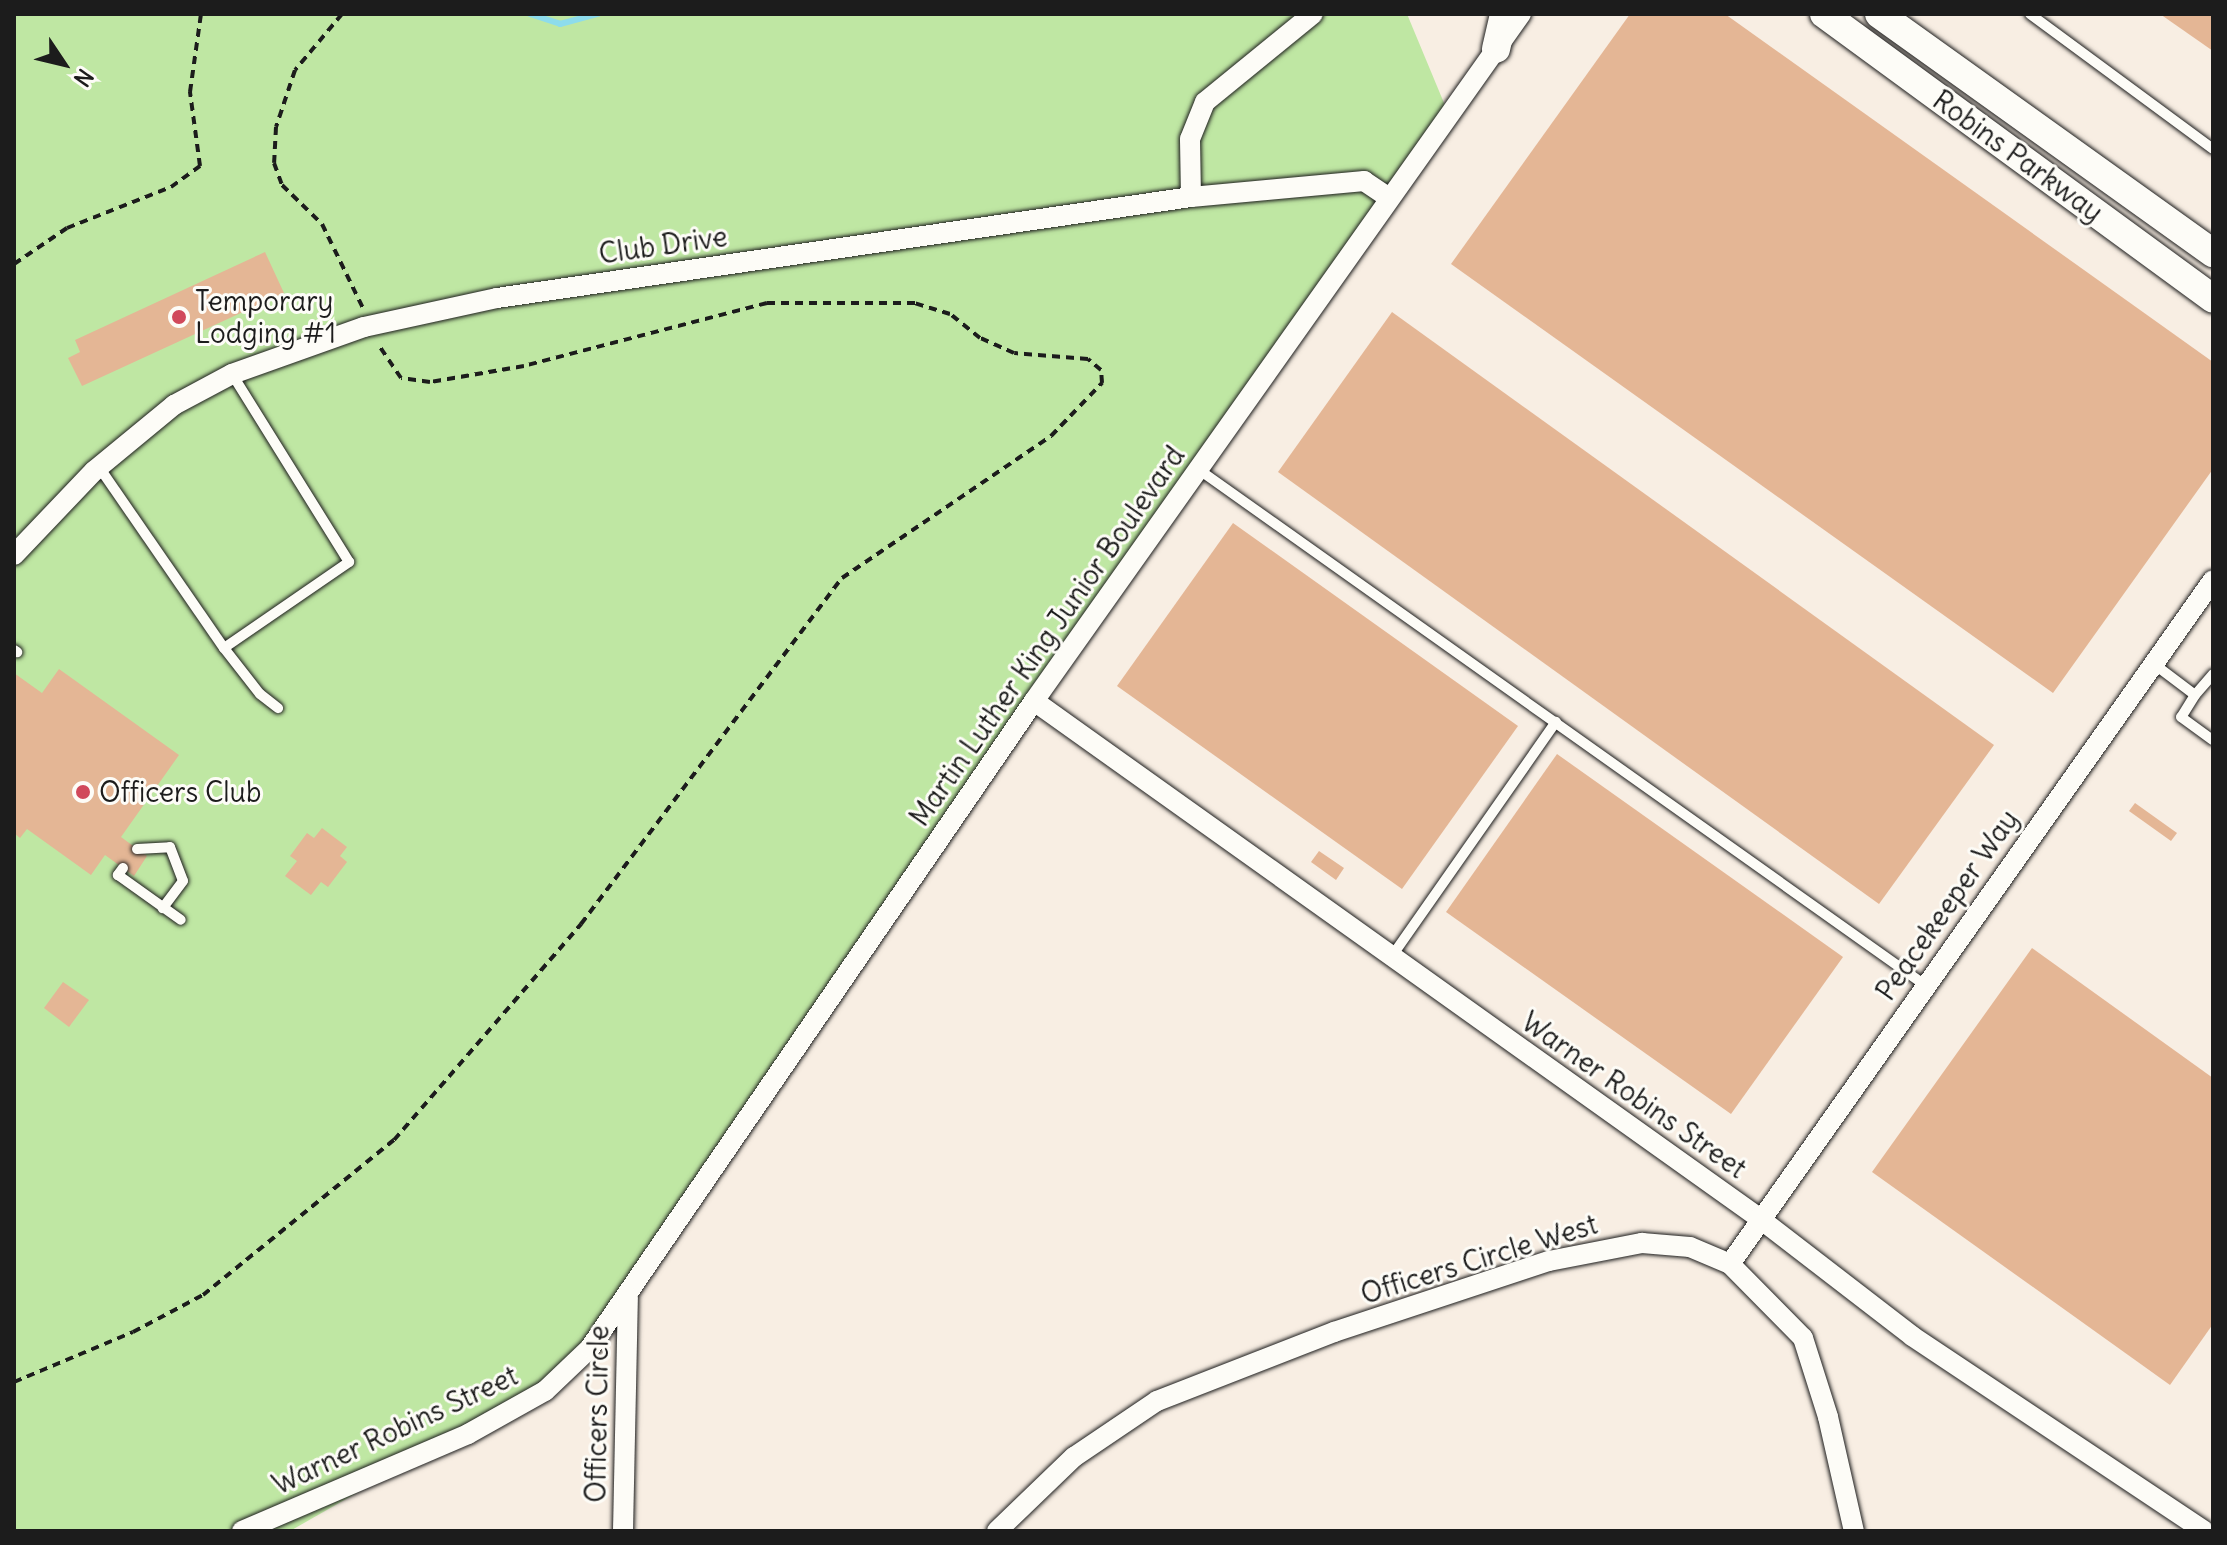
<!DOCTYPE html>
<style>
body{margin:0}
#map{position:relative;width:2227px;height:1545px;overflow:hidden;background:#f8eee3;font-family:Delius,sans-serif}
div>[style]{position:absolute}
.green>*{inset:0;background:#bfe7a3}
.stream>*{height:6px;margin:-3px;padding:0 3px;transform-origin:3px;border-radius:3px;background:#8ddcec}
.building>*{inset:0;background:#e4b695}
.path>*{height:4px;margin-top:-2px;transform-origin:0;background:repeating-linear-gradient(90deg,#1c1c1c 0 8px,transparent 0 14px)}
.roads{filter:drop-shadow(0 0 2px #1c1c1c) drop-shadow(0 0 2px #1c1c1c)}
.lane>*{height:10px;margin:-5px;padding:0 5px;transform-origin:5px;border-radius:5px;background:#fdfcf7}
.street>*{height:20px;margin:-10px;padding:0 10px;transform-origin:10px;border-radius:10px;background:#fdfcf7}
.secondary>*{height:28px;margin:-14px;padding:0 14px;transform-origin:14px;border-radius:14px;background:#fdfcf7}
.dots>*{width:22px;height:22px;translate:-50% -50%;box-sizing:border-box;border:4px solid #fdfcf7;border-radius:50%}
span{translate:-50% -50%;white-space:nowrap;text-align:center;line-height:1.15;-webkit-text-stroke:6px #fdfcf7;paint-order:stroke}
.street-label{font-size:28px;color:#1c1c1c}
.poi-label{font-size:28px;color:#1c1c1c}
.left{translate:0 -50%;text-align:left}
.frame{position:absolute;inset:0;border:16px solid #1c1c1c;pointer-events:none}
.north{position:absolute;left:24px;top:24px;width:80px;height:80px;-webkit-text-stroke:6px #fdfcf7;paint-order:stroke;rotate:125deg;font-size:22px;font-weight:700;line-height:32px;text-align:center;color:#1c1c1c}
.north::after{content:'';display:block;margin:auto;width:28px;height:36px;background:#1c1c1c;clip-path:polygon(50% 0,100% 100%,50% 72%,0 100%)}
</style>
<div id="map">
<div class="green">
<div style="clip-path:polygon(14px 14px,1407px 14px,1449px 115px,558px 1378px,290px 1531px,14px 1531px)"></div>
</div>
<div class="stream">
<div style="left:530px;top:14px;width:32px;rotate:18deg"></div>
<div style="left:560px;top:24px;width:39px;rotate:-15deg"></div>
</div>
<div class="building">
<div style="clip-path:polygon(1630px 14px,1725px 14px,2213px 362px,2213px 469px,2053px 693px,1451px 264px)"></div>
<div style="clip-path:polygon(2160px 14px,2213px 14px,2213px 51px)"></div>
<div style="clip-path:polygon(265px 252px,284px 293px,82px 386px,68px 358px,80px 352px,75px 340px)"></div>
<div style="clip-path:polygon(1392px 312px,1994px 745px,1879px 904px,1278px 472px)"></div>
<div style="clip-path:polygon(1233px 523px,1518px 726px,1402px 889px,1117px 686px)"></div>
<div style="clip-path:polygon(59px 669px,179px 755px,121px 837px,147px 856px,134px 876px,105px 855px,91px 875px,27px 829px,20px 838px,14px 833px,14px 673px,42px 693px)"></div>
<div style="clip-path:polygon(1557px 754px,1843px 957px,1731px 1114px,1446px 912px)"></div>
<div style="clip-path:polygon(2135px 803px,2177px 833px,2171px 841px,2129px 811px)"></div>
<div style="clip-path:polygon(322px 828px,347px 847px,340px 856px,347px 862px,328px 887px,321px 882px,311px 895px,285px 876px,297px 861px,290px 856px,307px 833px,314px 838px)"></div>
<div style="clip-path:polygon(1319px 851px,1344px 868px,1336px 880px,1311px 862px)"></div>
<div style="clip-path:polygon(2032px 948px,2213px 1078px,2213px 1324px,2170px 1385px,1872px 1172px)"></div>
<div style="clip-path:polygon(63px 982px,89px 1000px,69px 1027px,44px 1008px)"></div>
</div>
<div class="path">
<div style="left:342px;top:14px;width:73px;rotate:130deg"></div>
<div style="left:295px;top:70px;width:60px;rotate:108.4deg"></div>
<div style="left:276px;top:127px;width:36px;rotate:93deg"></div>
<div style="left:274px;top:163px;width:23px;rotate:70deg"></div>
<div style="left:282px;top:185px;width:56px;rotate:44.3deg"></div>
<div style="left:322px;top:224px;width:96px;rotate:64deg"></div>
<div style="left:14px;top:264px;width:64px;rotate:-34.2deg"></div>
<div style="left:67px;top:228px;width:112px;rotate:-21.5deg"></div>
<div style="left:171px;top:187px;width:36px;rotate:-36deg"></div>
<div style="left:200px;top:166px;width:75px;rotate:-97.7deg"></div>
<div style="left:190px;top:92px;width:79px;rotate:-82deg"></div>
<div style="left:14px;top:1382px;width:129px;rotate:-22.8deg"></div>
<div style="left:133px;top:1332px;width:79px;rotate:-27.9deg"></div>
<div style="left:203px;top:1295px;width:246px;rotate:-39.1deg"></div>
<div style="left:394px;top:1140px;width:286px;rotate:-49.1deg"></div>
<div style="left:581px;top:924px;width:433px;rotate:-53deg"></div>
<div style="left:842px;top:578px;width:253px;rotate:-34.2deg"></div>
<div style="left:1051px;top:436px;width:74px;rotate:-46.1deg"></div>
<div style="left:1102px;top:383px;width:13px;rotate:-94deg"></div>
<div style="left:1101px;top:370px;width:17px;rotate:-140deg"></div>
<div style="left:1088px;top:359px;width:74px;rotate:-175.4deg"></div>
<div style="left:1014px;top:353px;width:37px;rotate:-156deg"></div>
<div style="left:980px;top:338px;width:38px;rotate:-141deg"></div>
<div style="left:950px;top:314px;width:37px;rotate:-163deg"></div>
<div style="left:915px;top:303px;width:148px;rotate:180deg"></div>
<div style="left:767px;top:303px;width:251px;rotate:165.5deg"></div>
<div style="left:524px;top:366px;width:95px;rotate:170.3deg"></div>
<div style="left:430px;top:382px;width:29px;rotate:-172deg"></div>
<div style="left:401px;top:378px;width:41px;rotate:-124.1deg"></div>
</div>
<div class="roads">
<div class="lane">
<div style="left:2030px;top:14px;width:227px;rotate:36.4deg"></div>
<div style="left:99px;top:467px;width:220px;rotate:55.4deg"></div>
<div style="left:224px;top:648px;width:58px;rotate:52deg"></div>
<div style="left:260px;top:694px;width:23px;rotate:38deg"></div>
<div style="left:1198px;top:469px;width:892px;rotate:35.37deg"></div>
<div style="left:224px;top:648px;width:152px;rotate:-34.5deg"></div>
<div style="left:349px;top:562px;width:221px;rotate:-121.9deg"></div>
<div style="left:14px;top:650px;width:4px;rotate:34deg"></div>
<div style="left:2154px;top:664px;width:51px;rotate:37.1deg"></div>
<div style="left:2195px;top:695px;width:28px;rotate:-49deg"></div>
<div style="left:2195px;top:695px;width:26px;rotate:122deg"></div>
<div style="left:2181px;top:717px;width:39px;rotate:36deg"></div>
<div style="left:137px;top:849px;width:33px;rotate:-3deg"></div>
<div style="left:170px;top:847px;width:36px;rotate:69deg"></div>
<div style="left:183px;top:881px;width:34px;rotate:127deg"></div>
<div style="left:123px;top:868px;width:9px;rotate:126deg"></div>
<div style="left:118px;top:875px;width:77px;rotate:35.5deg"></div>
<div style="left:1392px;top:956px;width:286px;rotate:-55deg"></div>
</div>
<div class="street">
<div style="left:1191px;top:197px;width:58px;rotate:-91deg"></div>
<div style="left:1190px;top:139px;width:40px;rotate:-68deg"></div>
<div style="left:1205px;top:102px;width:139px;rotate:-39.2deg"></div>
<div style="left:14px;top:555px;width:116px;rotate:-46.4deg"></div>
<div style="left:94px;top:471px;width:104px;rotate:-39.5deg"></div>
<div style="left:174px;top:405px;width:66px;rotate:-28.1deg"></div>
<div style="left:232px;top:374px;width:140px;rotate:-19.6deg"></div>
<div style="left:364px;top:327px;width:136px;rotate:-12.3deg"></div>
<div style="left:497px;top:298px;width:701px;rotate:-8.28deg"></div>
<div style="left:1191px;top:197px;width:174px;rotate:-5.3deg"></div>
<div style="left:1364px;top:181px;width:30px;rotate:34deg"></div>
<div style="left:1034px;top:701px;width:890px;rotate:35.49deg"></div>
<div style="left:1759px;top:1218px;width:193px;rotate:37.6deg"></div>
<div style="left:1912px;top:1336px;width:351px;rotate:33.7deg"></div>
<div style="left:1730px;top:1264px;width:837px;rotate:-54.77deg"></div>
<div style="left:242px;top:1531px;width:246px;rotate:-23.2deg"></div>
<div style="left:468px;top:1434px;width:88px;rotate:-29.2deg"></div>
<div style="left:545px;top:1391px;width:62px;rotate:-43.7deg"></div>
<div style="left:590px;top:1348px;width:785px;rotate:-55.54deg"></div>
<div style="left:1034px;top:701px;width:842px;rotate:-54.67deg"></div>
<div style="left:623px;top:1531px;width:234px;rotate:-88.8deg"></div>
<div style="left:997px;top:1531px;width:107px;rotate:-43.9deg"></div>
<div style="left:1074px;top:1457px;width:100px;rotate:-34deg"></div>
<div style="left:1157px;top:1401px;width:190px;rotate:-21.3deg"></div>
<div style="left:1334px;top:1332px;width:226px;rotate:-18.3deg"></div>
<div style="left:1549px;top:1261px;width:95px;rotate:-11deg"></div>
<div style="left:1642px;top:1243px;width:48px;rotate:4.8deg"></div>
<div style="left:1690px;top:1247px;width:43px;rotate:23deg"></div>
<div style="left:1730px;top:1264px;width:104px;rotate:45.4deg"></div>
<div style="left:1803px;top:1338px;width:83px;rotate:72.4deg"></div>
<div style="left:1828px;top:1417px;width:117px;rotate:77.2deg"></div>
</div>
<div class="secondary">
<div style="left:1824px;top:14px;width:482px;rotate:36.2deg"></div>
<div style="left:1879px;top:14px;width:411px;rotate:35.6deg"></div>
<div style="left:1496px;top:49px;width:36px;rotate:-77deg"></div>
</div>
</div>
<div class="dots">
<div style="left:179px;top:317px;background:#d1495b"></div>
<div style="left:83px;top:792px;background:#d1495b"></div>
</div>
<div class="street-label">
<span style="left:2018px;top:156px;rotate:36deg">Robins Parkway</span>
<span style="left:663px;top:245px;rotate:-8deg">Club Drive</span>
<span style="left:1047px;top:636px;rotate:-55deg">Martin Luther King Junior Boulevard</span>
<span style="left:1947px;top:905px;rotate:-55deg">Peacekeeper Way</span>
<span style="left:1634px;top:1095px;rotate:35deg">Warner Robins Street</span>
<span style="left:1479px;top:1259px;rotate:-17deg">Officers Circle West</span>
<span style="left:597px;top:1414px;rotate:-89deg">Officers Circle</span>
<span style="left:395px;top:1430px;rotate:-25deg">Warner Robins Street</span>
</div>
<div class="poi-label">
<span class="left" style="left:195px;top:317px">Temporary<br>Lodging #1</span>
<span class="left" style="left:99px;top:792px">Officers Club</span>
</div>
<div class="frame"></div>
<div class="north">N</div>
</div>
